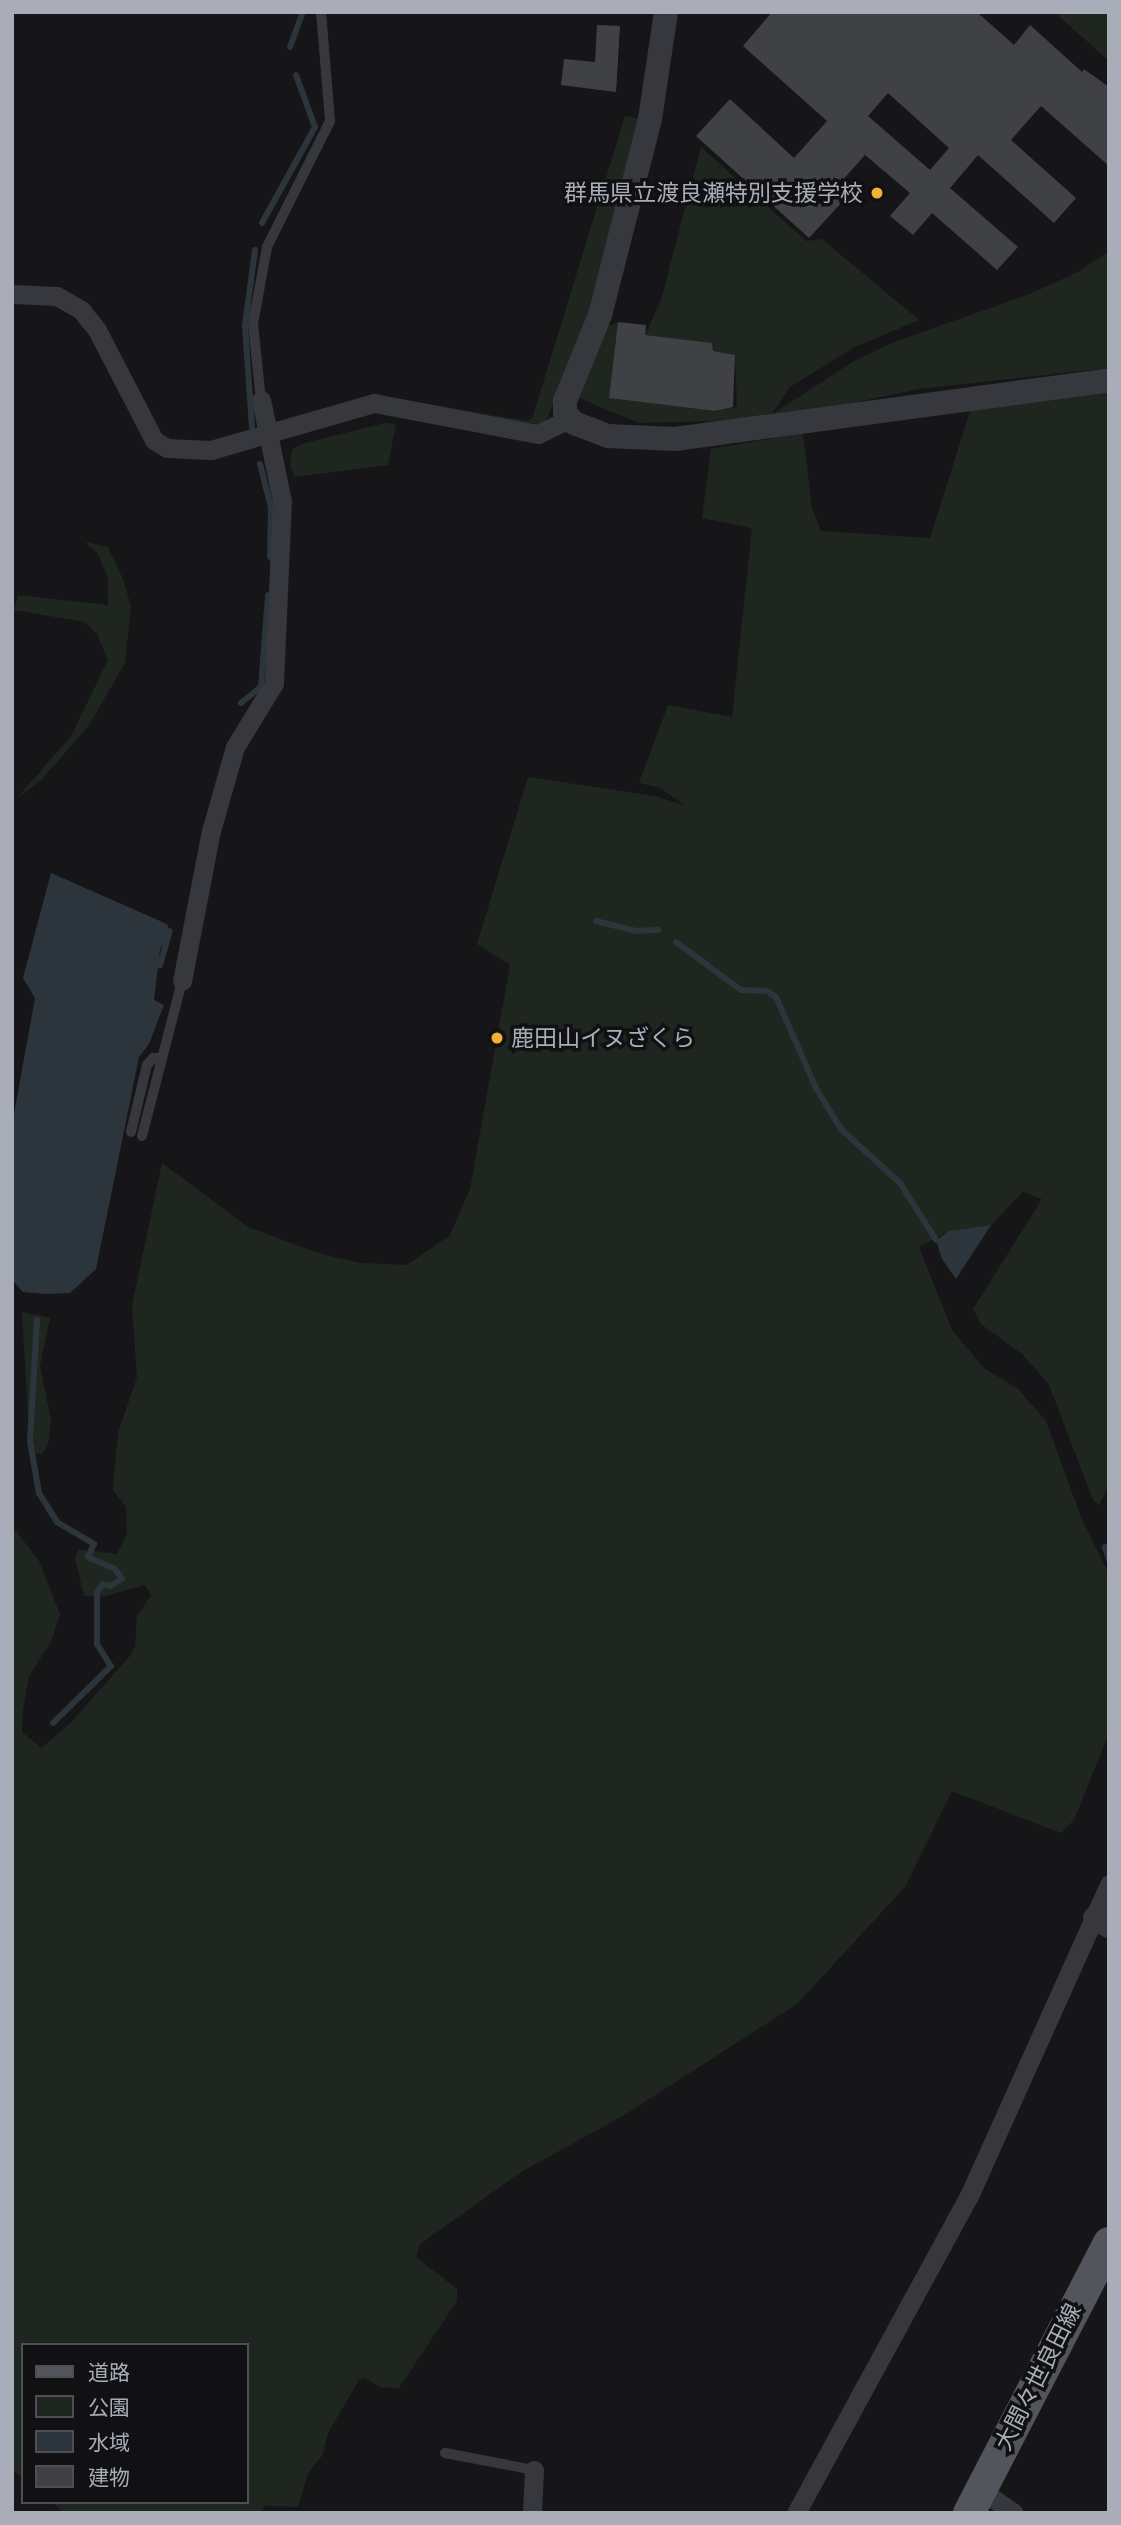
<!DOCTYPE html>
<meta charset="utf-8">
<style>
body{margin:0}
#map{position:relative;width:1121px;height:2525px;overflow:hidden;background:#161618;font-family:"DM Sans","Noto Sans JP",sans-serif}
div>[style]{position:absolute}
.green>*{inset:0;background:#1e261f}
.water>*{inset:0;background:#2c353c}
.stream>*{height:6px;margin:-3px;padding:0 3px;transform-origin:3px;border-radius:3px;background:#2c353c}
.building>*{inset:0;background:#404145}
.service>*{height:10px;margin:-5px;padding:0 5px;transform-origin:5px;border-radius:5px;background:#37383d}
.minor>*{height:19px;margin:-9.5px;padding:0 9.5px;transform-origin:9.5px;border-radius:9.5px;background:#37383d}
.tertiary>*{height:24px;margin:-12px;padding:0 12px;transform-origin:12px;border-radius:12px;background:#37383d}
.primary>*{height:32px;margin:-16px;padding:0 16px;transform-origin:16px;border-radius:16px;background:#53555c}
.dots>*{width:19px;height:19px;translate:-50% -50%;box-sizing:border-box;border:4px solid #111113;border-radius:50%}
span{translate:-50% -50%;white-space:nowrap;text-align:center;line-height:1.15;-webkit-text-stroke:7px #111113;paint-order:stroke}
.poi-label{font-size:23px;color:#a8adb8}
.right{translate:-100% -50%;text-align:right}
.left{translate:0 -50%;text-align:left}
.street-label{font-size:23px;color:#a8adb8}
.frame{position:absolute;inset:0;border:14px solid #a8adb8;pointer-events:none}
.legend{position:absolute;left:21px;top:2343px;width:228px;height:161px;box-sizing:border-box;background:#111113;border:2px solid #4d4f55;margin:0;padding:9px 12px;list-style:none;font-size:21px;color:#a8adb8}
.legend li{display:flex;align-items:center;gap:14px;height:35px}
.legend b{width:35px;border:2px solid #4d4f55}
</style>
<div id="map">
<div class="green">
<div style="clip-path:polygon(1054px 12px,1109px 12px,1109px 61px)"></div>
<div style="clip-path:polygon(625px 116px,642px 119px,592px 310px,546px 421px,542px 425px,401px 399px,528px 421px,533px 416px)"></div>
<div style="clip-path:polygon(701px 147px,806px 241px,822px 239px,919px 320px,853px 348px,790px 387px,771px 415px,854px 361px,894px 342px,1030px 294px,1080px 271px,1109px 251px,1109px 368px,919px 389px,843px 405px,769px 416px,718px 421px,639px 423px,579px 398px,608px 326px,618px 322px,609px 398px,715px 411px,737px 407px,735px 355px,713px 351px,712px 343px,645px 335px,661px 300px)"></div>
<div style="clip-path:polygon(1109px 391px,1109px 1486px,1099px 1505px,1093px 1500px,1049px 1385px,1023px 1355px,981px 1324px,973px 1309px,1042px 1199px,1023px 1192px,991px 1225px,949px 1231px,919px 1247px,952px 1330px,984px 1368px,1018px 1389px,1046px 1421px,1081px 1517px,1109px 1574px,1109px 1733px,1074px 1820px,1061px 1833px,952px 1791px,905px 1887px,797px 2004px,626px 2114px,521px 2172px,419px 2245px,416px 2257px,457px 2289px,457px 2301px,399px 2388px,380px 2387px,365px 2378px,359px 2380px,328px 2433px,322px 2456px,308px 2473px,298px 2507px,265px 2506px,261px 2513px,64px 2513px,52px 2502px,247px 2502px,247px 2345px,23px 2345px,23px 2478px,12px 2470px,12px 1388px,14px 1528px,39px 1561px,60px 1614px,51px 1642px,29px 1676px,23px 1710px,22px 1732px,42px 1748px,72px 1721px,130px 1656px,135px 1647px,137px 1616px,151px 1595px,145px 1585px,102px 1597px,84px 1596px,75px 1558px,78px 1549px,117px 1554px,127px 1534px,126px 1507px,113px 1490px,114px 1474px,118px 1433px,137px 1377px,132px 1305px,162px 1163px,248px 1227px,321px 1254px,361px 1263px,407px 1265px,450px 1235px,470px 1189px,510px 965px,477px 944px,528px 777px,655px 796px,686px 806px,660px 788px,639px 783px,668px 705px,732px 717px,752px 528px,702px 518px,711px 449px,803px 433px,812px 508px,821px 531px,930px 538px,971px 408px)"></div>
<div style="clip-path:polygon(385px 423px,396px 424px,388px 465px,295px 477px,290px 467px,292px 450px,301px 444px)"></div>
<div style="clip-path:polygon(85px 542px,108px 547px,123px 579px,131px 606px,125px 663px,88px 727px,41px 780px,17px 798px,71px 736px,108px 660px,97px 634px,85px 622px,14px 610px,18px 595px,108px 605px,108px 578px,98px 554px)"></div>
<div style="clip-path:polygon(22px 1312px,50px 1318px,40px 1366px,51px 1421px,48px 1444px,43px 1453px,30px 1455px)"></div>
</div>
<div class="water">
<div style="clip-path:polygon(51px 873px,167px 924px,170px 931px,160px 949px,154px 1000px,164px 1005px,149px 1044px,139px 1057px,96px 1269px,70px 1293px,46px 1294px,23px 1292px,12px 1280px,12px 1125px,35px 998px,23px 978px)"></div>
<div style="clip-path:polygon(991px 1225px,956px 1279px,942px 1259px,936px 1240px,949px 1231px)"></div>
</div>
<div class="stream">
<div style="left:290px;top:47px;width:37px;rotate:-70deg"></div>
<div style="left:262px;top:223px;width:110px;rotate:-61.1deg"></div>
<div style="left:315px;top:127px;width:55px;rotate:-110.1deg"></div>
<div style="left:252px;top:428px;width:102px;rotate:-93.9deg"></div>
<div style="left:245px;top:326px;width:77px;rotate:-82.5deg"></div>
<div style="left:260px;top:464px;width:44px;rotate:75.7deg"></div>
<div style="left:271px;top:507px;width:50px;rotate:91.1deg"></div>
<div style="left:241px;top:703px;width:26px;rotate:-39deg"></div>
<div style="left:261px;top:687px;width:92px;rotate:-85.6deg"></div>
<div style="left:596px;top:921px;width:41px;rotate:14deg"></div>
<div style="left:636px;top:931px;width:22px;rotate:-3deg"></div>
<div style="left:676px;top:942px;width:81px;rotate:36.4deg"></div>
<div style="left:741px;top:990px;width:26px;rotate:2deg"></div>
<div style="left:767px;top:991px;width:11px;rotate:34deg"></div>
<div style="left:776px;top:997px;width:99px;rotate:66.3deg"></div>
<div style="left:816px;top:1088px;width:48px;rotate:58.6deg"></div>
<div style="left:841px;top:1129px;width:80px;rotate:42.5deg"></div>
<div style="left:900px;top:1183px;width:67px;rotate:57.7deg"></div>
<div style="left:152px;top:966px;width:8px;rotate:-7deg"></div>
<div style="left:160px;top:965px;width:35px;rotate:-74deg"></div>
<div style="left:37px;top:1320px;width:121px;rotate:93.3deg"></div>
<div style="left:30px;top:1441px;width:53px;rotate:80.2deg"></div>
<div style="left:39px;top:1493px;width:34px;rotate:58deg"></div>
<div style="left:57px;top:1522px;width:43px;rotate:30.7deg"></div>
<div style="left:94px;top:1544px;width:14px;rotate:115deg"></div>
<div style="left:88px;top:1557px;width:30px;rotate:24deg"></div>
<div style="left:115px;top:1569px;width:12px;rotate:55deg"></div>
<div style="left:122px;top:1579px;width:14px;rotate:150deg"></div>
<div style="left:110px;top:1586px;width:7px;rotate:-164deg"></div>
<div style="left:103px;top:1584px;width:10px;rotate:127deg"></div>
<div style="left:97px;top:1592px;width:52px;rotate:90deg"></div>
<div style="left:97px;top:1644px;width:26px;rotate:58deg"></div>
<div style="left:111px;top:1666px;width:81px;rotate:135.5deg"></div>
<div style="left:1105px;top:1547px;width:13px;rotate:72deg"></div>
</div>
<div class="building">
<div style="clip-path:polygon(evenodd,772px 12px,977px 12px,1014px 45px,1030px 25px,1082px 72px,1084px 69px,1109px 87px,1109px 166px,1041px 106px,1011px 140px,1076px 198px,1054px 223px,978px 155px,950px 188px,1018px 247px,997px 270px,932px 213px,913px 235px,890px 216px,910px 193px,865px 155px,832px 192px,843px 201px,809px 238px,696px 136px,730px 99px,794px 158px,827px 121px,743px 46px,772px 12px,888px 93px,949px 148px,930px 170px,868px 116px,888px 93px)"></div>
<div style="clip-path:polygon(597px 25px,620px 26px,616px 92px,561px 85px,564px 59px,595px 62px)"></div>
<div style="clip-path:polygon(618px 322px,646px 325px,645px 335px,712px 343px,713px 351px,735px 355px,733px 407px,715px 411px,609px 398px)"></div>
</div>
<div class="service">
<div style="left:261px;top:400px;width:76px;rotate:-96deg"></div>
<div style="left:253px;top:324px;width:78px;rotate:-79.7deg"></div>
<div style="left:267px;top:247px;width:141px;rotate:-63.4deg"></div>
<div style="left:330px;top:121px;width:109px;rotate:-94.7deg"></div>
<div style="left:131px;top:1132px;width:69px;rotate:-76.6deg"></div>
<div style="left:147px;top:1065px;width:9px;rotate:-49deg"></div>
<div style="left:153px;top:1058px;width:7px"></div>
<div style="left:142px;top:1136px;width:160px;rotate:-75.5deg"></div>
<div style="left:445px;top:2453px;width:91px;rotate:10.8deg"></div>
</div>
<div class="minor">
<div style="left:12px;top:294px;width:45px;rotate:2.5deg"></div>
<div style="left:57px;top:296px;width:28px;rotate:30deg"></div>
<div style="left:81px;top:310px;width:26px;rotate:51deg"></div>
<div style="left:97px;top:330px;width:124px;rotate:62.6deg"></div>
<div style="left:154px;top:440px;width:15px;rotate:32deg"></div>
<div style="left:167px;top:448px;width:44px;rotate:2.6deg"></div>
<div style="left:211px;top:450px;width:170px;rotate:-16.1deg"></div>
<div style="left:374px;top:403px;width:167px;rotate:10.7deg"></div>
<div style="left:538px;top:434px;width:34px;rotate:-26deg"></div>
<div style="left:182px;top:981px;width:153px;rotate:-79.1deg"></div>
<div style="left:211px;top:831px;width:87px;rotate:-74.1deg"></div>
<div style="left:235px;top:747px;width:75px;rotate:-58.6deg"></div>
<div style="left:274px;top:683px;width:182px;rotate:-87.5deg"></div>
<div style="left:282px;top:501px;width:103px;rotate:-101.7deg"></div>
<div style="left:981px;top:2490px;width:40px;rotate:34.9deg"></div>
<div style="left:532px;top:2513px;width:43px;rotate:-87.3deg"></div>
<div style="left:796px;top:2513px;width:361px;rotate:-61.4deg"></div>
<div style="left:969px;top:2196px;width:342px;rotate:-65.8deg"></div>
</div>
<div class="tertiary">
<div style="left:666px;top:12px;width:108px;rotate:98.5deg"></div>
<div style="left:650px;top:119px;width:202px;rotate:104.3deg"></div>
<div style="left:600px;top:315px;width:93px;rotate:112.1deg"></div>
<div style="left:565px;top:401px;width:12px;rotate:90deg"></div>
<div style="left:565px;top:413px;width:13px;rotate:48deg"></div>
<div style="left:574px;top:423px;width:36px;rotate:21deg"></div>
<div style="left:608px;top:436px;width:67px;rotate:2.6deg"></div>
<div style="left:675px;top:439px;width:438px;rotate:-7.7deg"></div>
<div style="left:1095px;top:1918px;width:16px;rotate:30deg"></div>
</div>
<div class="primary">
<div style="left:969px;top:2513px;width:304px;rotate:-62.6deg"></div>
</div>
<div class="dots">
<div style="left:877px;top:193px;background:#f2b134"></div>
<div style="left:497px;top:1038px;background:#f2b134"></div>
</div>
<div class="poi-label">
<span class="right" style="left:863px;top:193px">群馬県立渡良瀬特別支援学校</span>
<span class="left" style="left:511px;top:1038px">鹿田山イヌざくら</span>
</div>
<div class="street-label">
<span style="left:1038px;top:2377px;rotate:-63deg">大間々世良田線</span>
</div>
<div class="frame"></div>
<ul class="legend">
<li><b style="height:9px;background:#53555c"></b>道路</li>
<li><b style="height:19px;background:#1e261f"></b>公園</li>
<li><b style="height:19px;background:#2c353c"></b>水域</li>
<li><b style="height:19px;background:#404145"></b>建物</li>
</ul>
</div>
